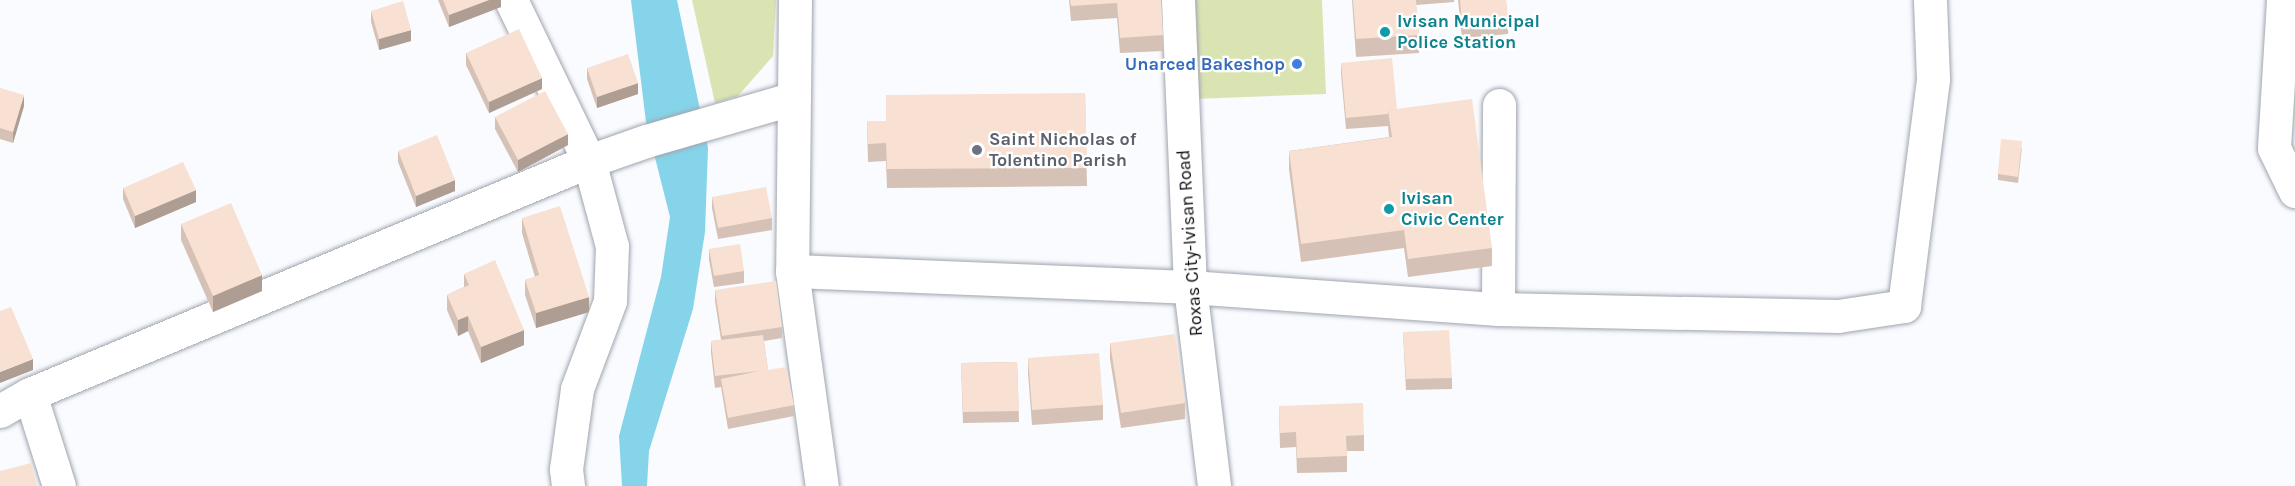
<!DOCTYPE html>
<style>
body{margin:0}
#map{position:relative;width:2295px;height:486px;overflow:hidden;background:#f9fbff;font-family:Karla,sans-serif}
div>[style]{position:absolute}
.green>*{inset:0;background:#dae4b3}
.water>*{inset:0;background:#86d4e9}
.roads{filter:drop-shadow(0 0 2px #a0a5ad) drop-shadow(0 0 2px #a0a5ad)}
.minor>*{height:33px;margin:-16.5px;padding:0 16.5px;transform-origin:16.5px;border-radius:16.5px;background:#fff}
.major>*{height:33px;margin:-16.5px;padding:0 16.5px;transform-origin:16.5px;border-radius:16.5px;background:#fff}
.wall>*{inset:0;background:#d5c1b5}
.shaded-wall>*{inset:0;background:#ae9d93}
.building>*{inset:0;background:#f8e0d2}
.dots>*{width:16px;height:16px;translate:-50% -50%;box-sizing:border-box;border:3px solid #fff;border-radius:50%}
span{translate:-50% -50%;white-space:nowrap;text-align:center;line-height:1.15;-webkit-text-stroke:4.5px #fff;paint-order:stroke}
.culture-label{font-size:18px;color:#0d838f;font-weight:700}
.left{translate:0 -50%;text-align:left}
.shop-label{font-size:18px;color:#366cbe;font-weight:700}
.right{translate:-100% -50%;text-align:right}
.worship-label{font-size:18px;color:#5b616d;font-weight:700}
.street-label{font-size:18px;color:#0a0b0e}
</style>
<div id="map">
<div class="green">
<div style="clip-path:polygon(692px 0,776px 0,773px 56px,738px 96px,715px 103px)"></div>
<div style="clip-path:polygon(1189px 0,1322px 0,1326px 94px,1194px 99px)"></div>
</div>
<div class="water">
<div style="clip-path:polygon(631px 0,677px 0,708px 148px,705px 232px,693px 309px,649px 451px,647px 486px,622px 486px,619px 436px,661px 277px,670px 217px,646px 122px)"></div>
</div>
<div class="roads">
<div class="minor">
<div style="left:511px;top:0;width:179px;rotate:64.2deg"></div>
<div style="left:589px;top:161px;width:88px;rotate:74.9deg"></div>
<div style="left:612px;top:246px;width:55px;rotate:92.1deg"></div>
<div style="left:610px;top:301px;width:94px;rotate:110.6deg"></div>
<div style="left:577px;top:389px;width:81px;rotate:97.8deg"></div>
<div style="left:566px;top:469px;width:17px;rotate:83deg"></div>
<div style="left:795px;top:0;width:271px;rotate:90.6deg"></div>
<div style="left:792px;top:271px;width:217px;rotate:82.1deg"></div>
<div style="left:2283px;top:0;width:148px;rotate:93.5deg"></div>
<div style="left:2274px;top:148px;width:48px;rotate:64deg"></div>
<div style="left:792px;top:271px;width:398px;rotate:2.3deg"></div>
<div style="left:1190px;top:287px;width:309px;rotate:4.1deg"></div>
<div style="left:1498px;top:309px;width:340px;rotate:1.2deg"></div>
<div style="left:1838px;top:316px;width:67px;rotate:-8.6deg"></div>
<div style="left:1904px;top:306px;width:229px;rotate:-82.7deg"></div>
<div style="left:1933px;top:79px;width:79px;rotate:-92.2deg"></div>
<div style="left:1498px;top:309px;width:204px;rotate:-89.7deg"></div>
<div style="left:30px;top:394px;width:96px;rotate:72.5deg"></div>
<div style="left:0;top:411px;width:34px;rotate:-30deg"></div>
<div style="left:30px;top:394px;width:606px;rotate:-22.63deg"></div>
<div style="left:589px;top:161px;width:60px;rotate:-19.3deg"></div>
<div style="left:646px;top:141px;width:154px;rotate:-16.2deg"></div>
</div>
<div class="major">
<div style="left:1178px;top:0;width:287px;rotate:87.6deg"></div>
<div style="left:1190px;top:287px;width:200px;rotate:83.1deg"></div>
</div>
</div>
<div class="wall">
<div style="clip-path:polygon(438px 0,501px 0,501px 7px,449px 27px)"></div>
<div style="clip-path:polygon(1069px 0,1161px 0,1163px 51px,1120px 53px,1117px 18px,1071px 21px)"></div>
<div style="clip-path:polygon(1352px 0,1454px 0,1454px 2px,1416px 5px,1419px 35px,1419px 53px,1356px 57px)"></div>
<div style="clip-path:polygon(1458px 0,1506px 0,1508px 23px,1508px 34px,1462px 38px)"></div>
<div style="clip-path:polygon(371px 11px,411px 41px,379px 50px,371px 22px)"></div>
<div style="clip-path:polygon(466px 53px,542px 89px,489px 113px,466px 65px)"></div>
<div style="clip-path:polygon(1341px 63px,1397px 109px,1492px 248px,1492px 266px,1408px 277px,1404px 248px,1301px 262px,1289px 169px,1289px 151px,1389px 137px,1388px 126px,1346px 129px,1341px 74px)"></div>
<div style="clip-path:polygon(587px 68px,638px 94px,597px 108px,587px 79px)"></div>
<div style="clip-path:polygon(0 88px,24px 106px,13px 143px,0 139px)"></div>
<div style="clip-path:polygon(1085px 93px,1087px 186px,887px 188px,886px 161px,868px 162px,867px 121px,886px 121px)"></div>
<div style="clip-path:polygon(495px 117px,568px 145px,518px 172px,495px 129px)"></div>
<div style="clip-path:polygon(2022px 147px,2018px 183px,1998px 180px,1998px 174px)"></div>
<div style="clip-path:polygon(398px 151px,455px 191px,416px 207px,398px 162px)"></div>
<div style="clip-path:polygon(123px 188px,196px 202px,135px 228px,123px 199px)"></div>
<div style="clip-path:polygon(712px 197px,772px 218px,772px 230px,718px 239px,712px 208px)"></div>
<div style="clip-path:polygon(522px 218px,589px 312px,536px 328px,525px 295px,525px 280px,535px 277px,522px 233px)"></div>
<div style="clip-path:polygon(181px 224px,262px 291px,213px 312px,181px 240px)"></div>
<div style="clip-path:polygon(709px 249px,744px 271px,744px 283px,714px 287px,709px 260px)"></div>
<div style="clip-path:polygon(464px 274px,524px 345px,481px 363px,468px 331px,458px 336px,447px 310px,447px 295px,464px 287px)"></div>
<div style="clip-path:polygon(715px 290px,782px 327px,782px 338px,764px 341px,768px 370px,794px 405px,794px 416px,728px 429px,721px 387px,715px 388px,711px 353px,711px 341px,721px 340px,715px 301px)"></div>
<div style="clip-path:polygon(1403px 332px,1452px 378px,1452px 389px,1406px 390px)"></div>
<div style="clip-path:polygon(1110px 343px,1185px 403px,1185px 419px,1121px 428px,1110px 359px)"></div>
<div style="clip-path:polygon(1028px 358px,1103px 405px,1103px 420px,1032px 425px,1028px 373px)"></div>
<div style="clip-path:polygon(1017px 362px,1019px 422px,963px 423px,961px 363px)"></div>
<div style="clip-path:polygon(1279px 406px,1364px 435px,1364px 451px,1347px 451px,1347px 472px,1297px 473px,1296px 447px,1280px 448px)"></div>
</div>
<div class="shaded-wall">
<div style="clip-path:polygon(489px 0,501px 0,501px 7px,449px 27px,449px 15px)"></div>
<div style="clip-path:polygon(411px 30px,411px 41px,379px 50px,379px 39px)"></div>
<div style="clip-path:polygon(542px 78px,542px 89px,489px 113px,489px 102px)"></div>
<div style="clip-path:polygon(638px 83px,638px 94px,597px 108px,597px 97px)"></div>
<div style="clip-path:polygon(24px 95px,24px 106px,13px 143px,13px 132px)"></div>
<div style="clip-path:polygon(568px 134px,568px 145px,518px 172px,518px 160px)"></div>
<div style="clip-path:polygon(455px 180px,455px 191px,416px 207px,416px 196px)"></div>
<div style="clip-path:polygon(196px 190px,196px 202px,135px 228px,135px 216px)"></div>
<div style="clip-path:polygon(262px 275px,262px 291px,213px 312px,213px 296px)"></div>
<div style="clip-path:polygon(589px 297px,589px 312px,536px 328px,536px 313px)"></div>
<div style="clip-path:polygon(468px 316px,468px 331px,458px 336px,458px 320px)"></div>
<div style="clip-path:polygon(524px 330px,524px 345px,481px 363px,481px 347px)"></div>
<div style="clip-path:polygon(33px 359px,33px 370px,0 383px,0 372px)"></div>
</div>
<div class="building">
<div style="clip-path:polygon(443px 0,489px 0,449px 15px)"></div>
<div style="clip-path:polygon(1070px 0,1161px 0,1163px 35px,1120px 38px,1117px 3px,1071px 6px)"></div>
<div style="clip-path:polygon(1353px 0,1416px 0,1419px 35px,1356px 39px)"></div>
<div style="clip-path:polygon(1460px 0,1506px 0,1508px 23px,1462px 27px)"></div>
<div style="clip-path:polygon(403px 1px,411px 30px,379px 39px,371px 11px)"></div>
<div style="clip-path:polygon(519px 29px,542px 78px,489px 102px,466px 53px)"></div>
<div style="clip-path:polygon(628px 54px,638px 83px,597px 97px,587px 68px)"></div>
<div style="clip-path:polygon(1392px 58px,1397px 109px,1388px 110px,1388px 114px,1346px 118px,1341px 63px)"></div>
<div style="clip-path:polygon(0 88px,24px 95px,13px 132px,0 128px)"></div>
<div style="clip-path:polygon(545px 91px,568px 134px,518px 160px,495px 117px)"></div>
<div style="clip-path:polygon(1085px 93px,1087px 168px,887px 169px,886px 143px,868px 144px,867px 121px,886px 121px,886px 95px)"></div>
<div style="clip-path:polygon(1472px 99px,1492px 248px,1408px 259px,1404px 230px,1301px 244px,1289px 151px,1392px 137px,1388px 110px)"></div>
<div style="clip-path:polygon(437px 135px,455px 180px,416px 196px,398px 151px)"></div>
<div style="clip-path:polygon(2001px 139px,2022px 141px,2018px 177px,1998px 174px)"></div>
<div style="clip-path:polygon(183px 162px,196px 190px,135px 216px,123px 188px)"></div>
<div style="clip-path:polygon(766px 187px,772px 218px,718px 228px,712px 197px)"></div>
<div style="clip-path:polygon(231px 203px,262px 275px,213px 296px,181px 224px)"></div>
<div style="clip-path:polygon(560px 206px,589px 297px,536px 313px,525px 280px,539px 275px,522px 218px)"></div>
<div style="clip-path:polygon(740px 244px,744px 271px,714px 276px,709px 249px)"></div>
<div style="clip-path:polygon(495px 260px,524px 330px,481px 347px,468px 316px,458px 320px,447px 295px,469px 285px,464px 274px)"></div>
<div style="clip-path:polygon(776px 281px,782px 327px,722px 336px,715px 290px)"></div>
<div style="clip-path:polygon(11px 307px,33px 359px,0 372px,0 311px)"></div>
<div style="clip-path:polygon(1449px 330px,1452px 378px,1406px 379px,1403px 332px)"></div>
<div style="clip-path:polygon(1175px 334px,1185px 403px,1121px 413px,1110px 343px)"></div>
<div style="clip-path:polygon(763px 335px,768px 370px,786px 367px,794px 405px,728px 418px,721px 379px,759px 371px,715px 376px,711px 341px)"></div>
<div style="clip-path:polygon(1099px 353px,1103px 405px,1032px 410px,1028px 358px)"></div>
<div style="clip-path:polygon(1017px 362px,1019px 411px,963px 412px,961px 363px)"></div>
<div style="clip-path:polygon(1363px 403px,1364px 435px,1346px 436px,1347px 456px,1297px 458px,1296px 432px,1280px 433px,1279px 406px)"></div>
<div style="clip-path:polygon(31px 463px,37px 486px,0 486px,0 471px)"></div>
</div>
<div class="dots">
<div style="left:1385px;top:32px;background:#0f9aa8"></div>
<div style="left:1297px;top:64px;background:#3f7fe0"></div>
<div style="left:977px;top:150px;background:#6b7280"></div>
<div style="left:1389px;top:209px;background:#0f9aa8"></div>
</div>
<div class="culture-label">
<span class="left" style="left:1397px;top:32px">Ivisan Municipal<br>Police Station</span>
<span class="left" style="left:1401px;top:209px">Ivisan<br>Civic Center</span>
</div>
<div class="shop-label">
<span class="right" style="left:1285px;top:64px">Unarced Bakeshop</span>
</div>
<div class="worship-label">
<span class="left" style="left:989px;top:150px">Saint Nicholas of<br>Tolentino Parish</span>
</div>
<div class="street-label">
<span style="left:1190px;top:243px;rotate:-94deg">Roxas City-Ivisan Road</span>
</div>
</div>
